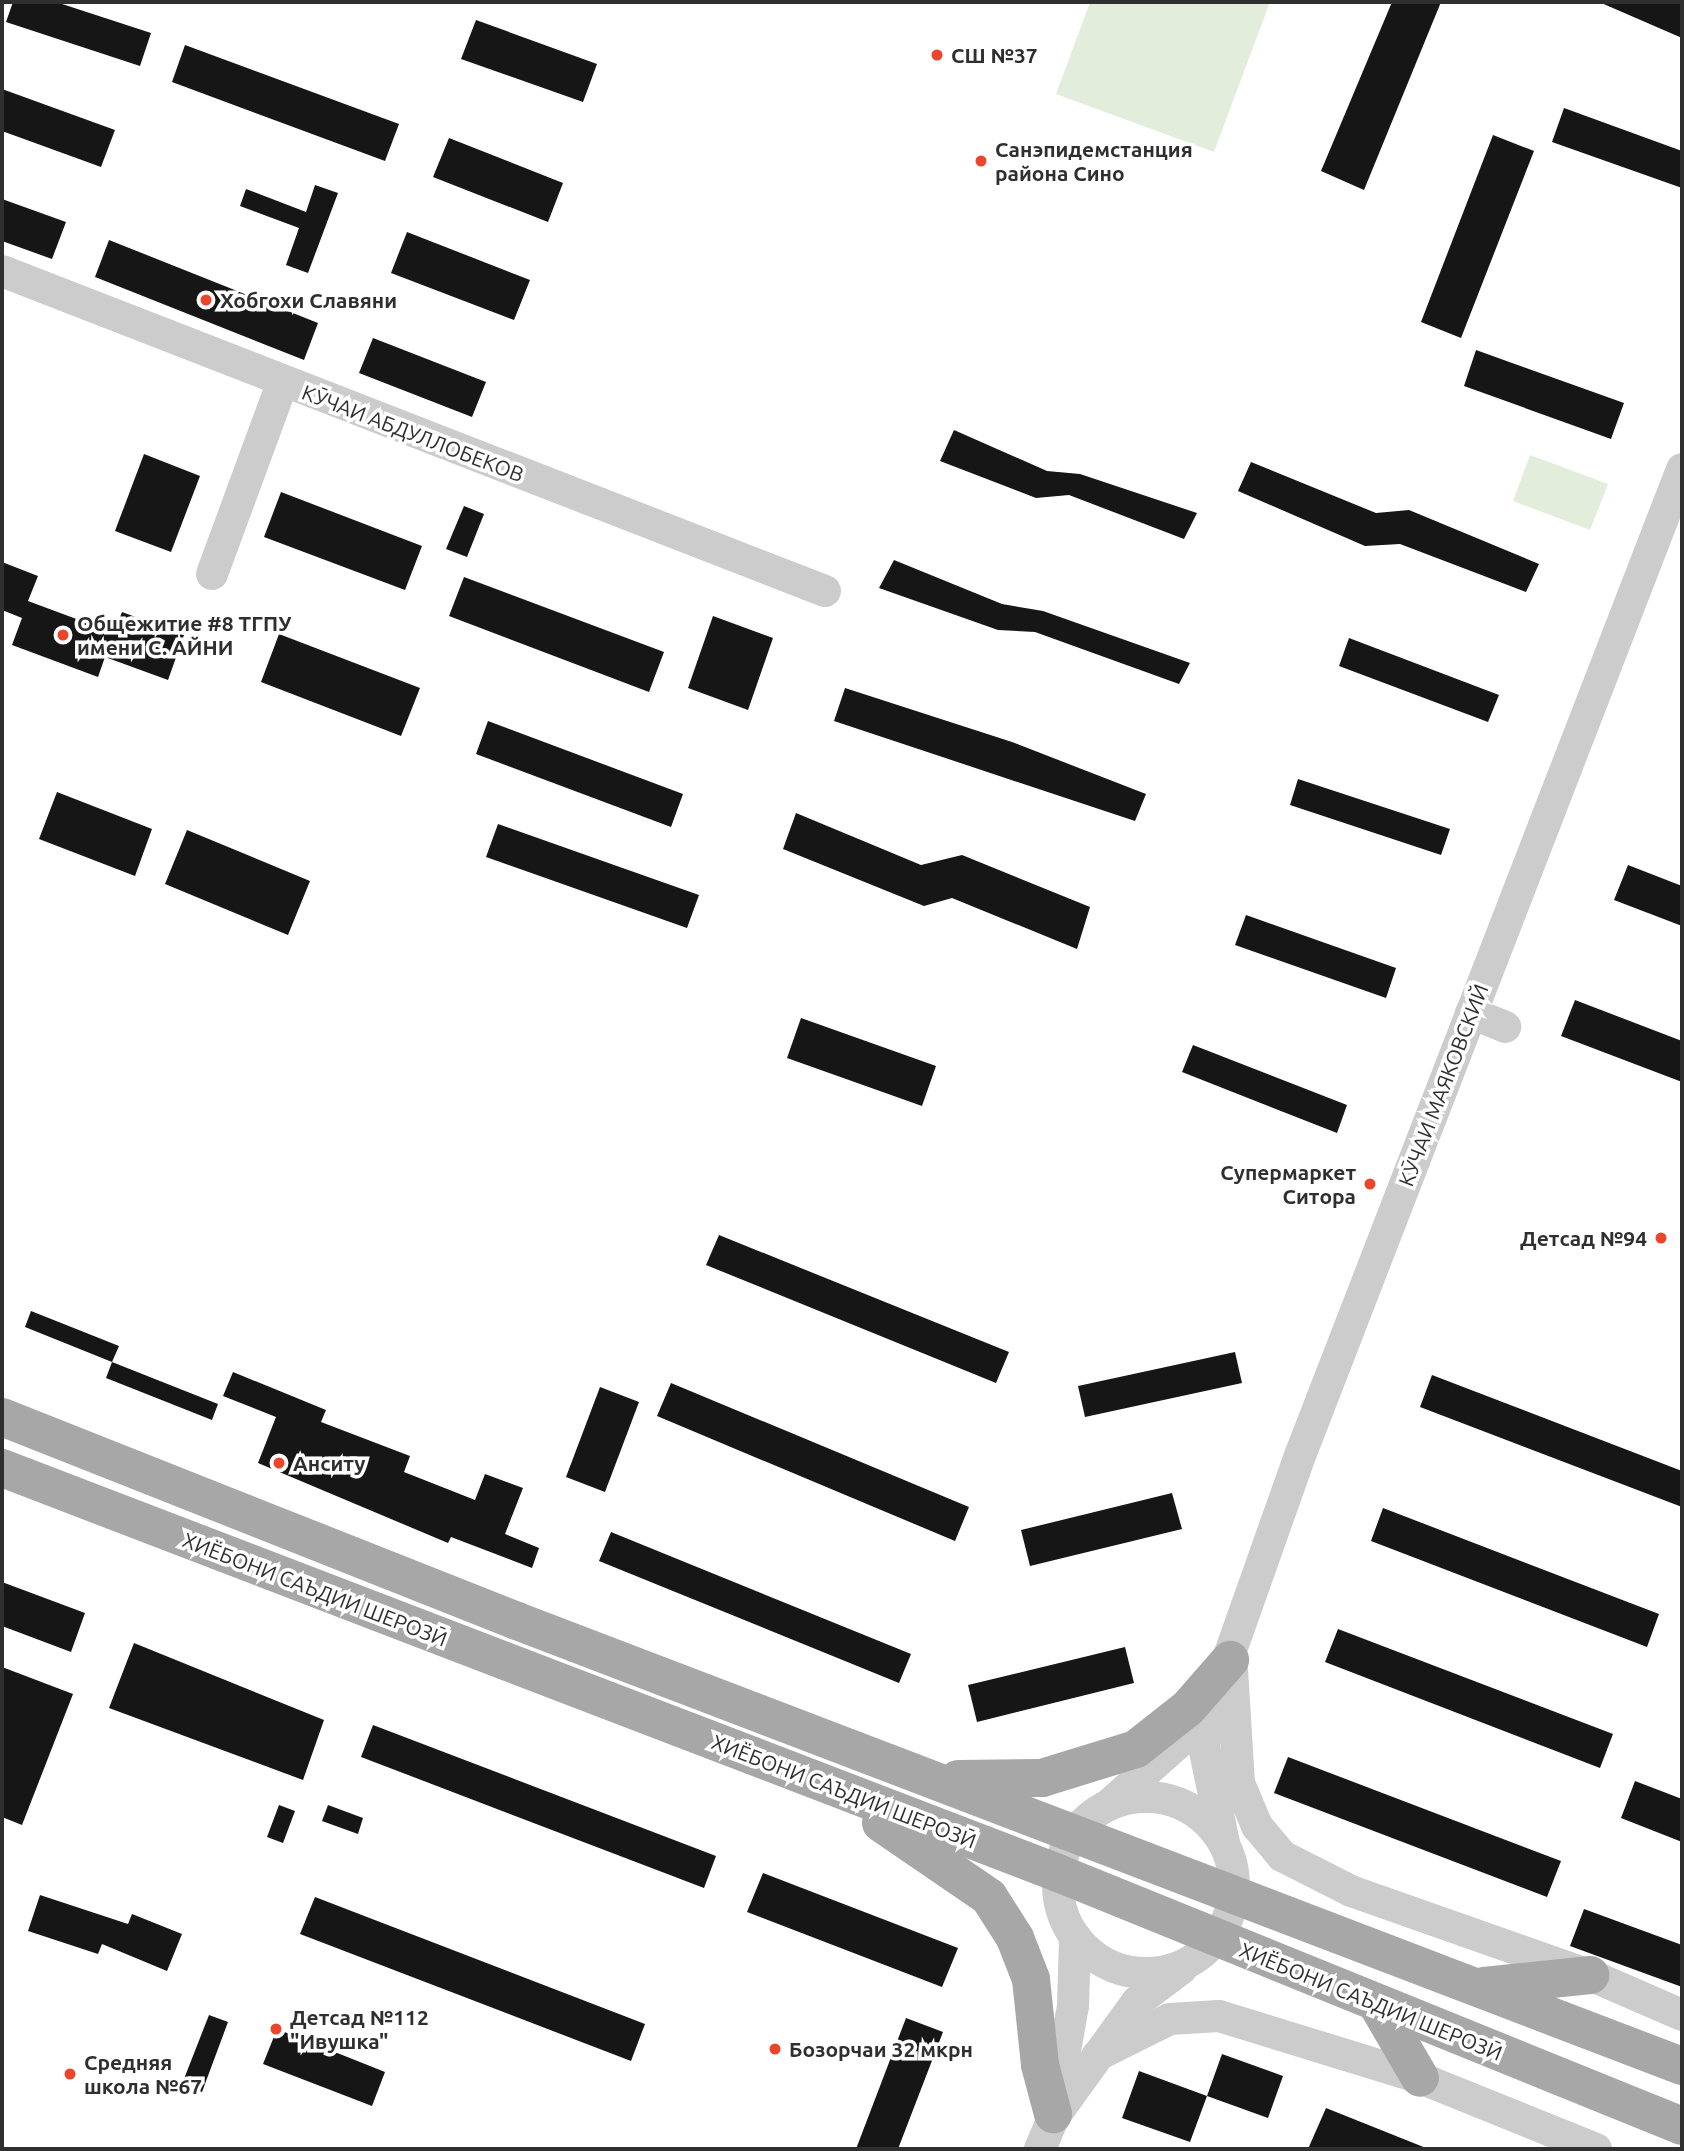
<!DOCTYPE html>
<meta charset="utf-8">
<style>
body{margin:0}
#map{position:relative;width:1684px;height:2151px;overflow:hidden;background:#fff;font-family:Ubuntu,sans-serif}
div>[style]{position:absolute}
.green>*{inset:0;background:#e2eddc}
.building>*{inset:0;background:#161616}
.minor>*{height:32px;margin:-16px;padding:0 16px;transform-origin:16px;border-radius:16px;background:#ccc}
.minor>.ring{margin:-16px;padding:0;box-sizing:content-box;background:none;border:32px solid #ccc;border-radius:50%}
.major>*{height:38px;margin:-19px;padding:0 19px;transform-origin:19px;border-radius:19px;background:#a7a7a7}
.dots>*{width:19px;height:19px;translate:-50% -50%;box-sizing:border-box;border:4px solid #fff;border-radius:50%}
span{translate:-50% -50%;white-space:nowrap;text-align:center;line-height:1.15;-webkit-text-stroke:7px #fff;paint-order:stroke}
.poi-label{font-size:21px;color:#2f2f2f;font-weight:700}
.left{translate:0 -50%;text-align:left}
.right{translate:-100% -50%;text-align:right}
.street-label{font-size:21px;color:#2f2f2f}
.frame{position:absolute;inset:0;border:4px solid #2f2f2f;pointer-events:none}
</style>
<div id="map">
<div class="green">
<div style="clip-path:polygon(1090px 2px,1270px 2px,1214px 152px,1056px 94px)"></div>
<div style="clip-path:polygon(1530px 455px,1608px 484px,1590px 530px,1513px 501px)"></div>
</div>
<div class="building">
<div style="clip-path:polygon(13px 2px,56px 2px,151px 33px,140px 66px,6px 22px)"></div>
<div style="clip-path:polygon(1392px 2px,1441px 2px,1364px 190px,1321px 171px)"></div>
<div style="clip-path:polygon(1599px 2px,1682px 2px,1682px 38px)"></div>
<div style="clip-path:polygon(476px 20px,597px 64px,583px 102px,461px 59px)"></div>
<div style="clip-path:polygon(185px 45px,399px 124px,385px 161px,172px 82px)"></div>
<div style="clip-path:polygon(2px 89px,115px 130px,101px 167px,2px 131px)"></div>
<div style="clip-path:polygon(1564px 108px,1682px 151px,1682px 188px,1552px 142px)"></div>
<div style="clip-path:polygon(1493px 135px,1534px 151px,1461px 338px,1421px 322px)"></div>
<div style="clip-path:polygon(449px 138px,563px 183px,548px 222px,433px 177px)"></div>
<div style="clip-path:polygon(315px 185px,338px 193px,308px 273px,286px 265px,299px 228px,240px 206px,246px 189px,306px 212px)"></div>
<div style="clip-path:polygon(2px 199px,66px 222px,52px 259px,2px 241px)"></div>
<div style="clip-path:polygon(407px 232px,530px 280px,514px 320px,391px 273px)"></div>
<div style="clip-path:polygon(109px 240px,318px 323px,304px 360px,95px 277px)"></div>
<div style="clip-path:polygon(373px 338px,486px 382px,472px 417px,359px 373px)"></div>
<div style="clip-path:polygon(1476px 350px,1624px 403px,1611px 439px,1464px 386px)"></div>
<div style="clip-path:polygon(954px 430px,1047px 471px,1080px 474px,1197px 513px,1184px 539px,1069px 495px,1036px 498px,940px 461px)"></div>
<div style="clip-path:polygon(144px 454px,200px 476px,171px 552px,115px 531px)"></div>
<div style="clip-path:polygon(1251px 462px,1376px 513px,1409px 510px,1539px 564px,1526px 592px,1400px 544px,1365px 546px,1238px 491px)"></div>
<div style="clip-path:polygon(281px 492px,422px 546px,405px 590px,264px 537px)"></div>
<div style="clip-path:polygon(464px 506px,484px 514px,467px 557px,446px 549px)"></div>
<div style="clip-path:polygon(894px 560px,1002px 604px,1043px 611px,1190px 663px,1179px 684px,1035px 632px,998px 630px,879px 588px)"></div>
<div style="clip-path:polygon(2px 562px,38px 576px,28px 601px,114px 633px,122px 612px,184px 635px,168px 680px,105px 657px,98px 677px,12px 645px,22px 618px,2px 610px)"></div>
<div style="clip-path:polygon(464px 577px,664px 652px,649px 692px,449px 616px)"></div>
<div style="clip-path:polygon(713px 616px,773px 638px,748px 710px,688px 688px)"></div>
<div style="clip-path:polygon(279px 634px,420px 688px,401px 736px,261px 682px)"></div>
<div style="clip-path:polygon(1349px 638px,1499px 695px,1488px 722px,1339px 666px)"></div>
<div style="clip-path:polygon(845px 688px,1012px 742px,1146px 794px,1135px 821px,834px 721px)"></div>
<div style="clip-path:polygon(488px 721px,683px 794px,671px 827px,476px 754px)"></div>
<div style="clip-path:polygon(1298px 779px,1450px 829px,1441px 855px,1290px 805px)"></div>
<div style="clip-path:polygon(57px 792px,152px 829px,135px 876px,39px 839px)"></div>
<div style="clip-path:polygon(796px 813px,921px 865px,962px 855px,1090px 907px,1077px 949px,952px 898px,924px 906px,783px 849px)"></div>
<div style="clip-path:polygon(498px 824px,699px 895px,687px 928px,486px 857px)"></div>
<div style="clip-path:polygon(187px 830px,310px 881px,288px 935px,165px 884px)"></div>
<div style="clip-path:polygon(1628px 865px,1682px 886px,1682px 926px,1614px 900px)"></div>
<div style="clip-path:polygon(1246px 915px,1396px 968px,1386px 998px,1235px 945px)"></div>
<div style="clip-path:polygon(1575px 1000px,1682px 1041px,1682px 1082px,1561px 1036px)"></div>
<div style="clip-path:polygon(801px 1018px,936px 1066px,922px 1106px,787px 1058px)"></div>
<div style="clip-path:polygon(1193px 1045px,1347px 1105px,1337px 1133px,1182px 1072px)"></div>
<div style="clip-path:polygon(719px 1235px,1009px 1352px,996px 1383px,706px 1265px)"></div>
<div style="clip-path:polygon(31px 1311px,119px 1346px,112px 1362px,25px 1327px)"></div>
<div style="clip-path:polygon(1235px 1352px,1242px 1383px,1085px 1417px,1078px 1386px)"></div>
<div style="clip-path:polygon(112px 1362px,218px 1404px,212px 1420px,106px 1378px)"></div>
<div style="clip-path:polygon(233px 1372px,326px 1410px,321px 1422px,410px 1456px,404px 1472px,475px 1500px,485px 1474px,523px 1488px,505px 1534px,539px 1548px,532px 1568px,451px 1537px,448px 1543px,258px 1463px,276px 1417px,223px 1396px)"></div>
<div style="clip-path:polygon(1432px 1375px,1682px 1471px,1682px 1507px,1420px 1407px)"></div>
<div style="clip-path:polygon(671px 1383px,969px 1507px,955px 1541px,657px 1416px)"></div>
<div style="clip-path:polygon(600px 1387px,639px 1402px,605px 1492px,566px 1477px)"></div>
<div style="clip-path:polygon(1172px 1493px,1182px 1529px,1030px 1566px,1021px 1530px)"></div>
<div style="clip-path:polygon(1383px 1508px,1659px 1614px,1647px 1647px,1371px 1541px)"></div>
<div style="clip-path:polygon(611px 1532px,911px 1654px,899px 1683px,599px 1561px)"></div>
<div style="clip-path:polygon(2px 1582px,85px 1613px,71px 1652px,2px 1626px)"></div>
<div style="clip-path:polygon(1338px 1629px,1613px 1734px,1600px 1768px,1325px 1662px)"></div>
<div style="clip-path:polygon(134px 1643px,324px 1720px,303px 1780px,109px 1708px)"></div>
<div style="clip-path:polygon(1125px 1647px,1134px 1683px,977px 1722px,968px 1685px)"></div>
<div style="clip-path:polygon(2px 1667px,73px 1694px,22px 1825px,2px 1817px)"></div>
<div style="clip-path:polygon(373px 1725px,716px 1856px,704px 1888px,361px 1757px)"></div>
<div style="clip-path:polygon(1288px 1757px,1561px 1861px,1547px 1897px,1274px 1793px)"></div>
<div style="clip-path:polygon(1635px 1781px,1682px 1799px,1682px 1842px,1621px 1818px)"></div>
<div style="clip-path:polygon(279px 1805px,295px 1811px,283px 1843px,267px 1837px)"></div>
<div style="clip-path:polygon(328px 1805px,363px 1818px,358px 1834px,322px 1821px)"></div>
<div style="clip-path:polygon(763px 1873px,958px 1948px,942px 1987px,747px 1912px)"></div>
<div style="clip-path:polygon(40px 1895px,128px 1924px,132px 1914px,182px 1934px,167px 1971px,102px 1944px,98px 1954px,28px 1931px)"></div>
<div style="clip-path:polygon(315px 1897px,645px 2024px,631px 2061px,300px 1934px)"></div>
<div style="clip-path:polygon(1584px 1909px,1682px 1945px,1682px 1987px,1570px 1946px)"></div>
<div style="clip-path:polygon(209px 2015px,228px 2022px,202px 2092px,182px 2084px)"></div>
<div style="clip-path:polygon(906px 2018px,943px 2032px,898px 2149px,856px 2149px)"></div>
<div style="clip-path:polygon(277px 2029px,385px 2072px,372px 2106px,263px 2064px)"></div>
<div style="clip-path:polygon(1222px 2054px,1283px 2076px,1268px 2118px,1207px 2096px)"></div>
<div style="clip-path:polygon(1139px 2071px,1207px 2096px,1190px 2142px,1122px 2118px)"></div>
<div style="clip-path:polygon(1326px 2108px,1426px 2148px,1425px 2149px,1308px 2149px)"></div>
</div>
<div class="minor">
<div style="left:2px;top:271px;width:883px;rotate:21.25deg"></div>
<div style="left:212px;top:574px;width:202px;rotate:-69.8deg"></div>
<div style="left:1471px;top:1013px;width:37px;rotate:22deg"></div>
<div style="left:1232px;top:1669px;width:114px;rotate:86.5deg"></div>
<div style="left:1239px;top:1783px;width:47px;rotate:67.3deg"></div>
<div style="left:1257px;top:1826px;width:39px;rotate:50deg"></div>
<div style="left:1282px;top:1856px;width:77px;rotate:26.9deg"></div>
<div style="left:1351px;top:1891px;width:253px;rotate:19.4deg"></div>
<div style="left:1590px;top:1975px;width:100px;rotate:23.5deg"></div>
<div class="ring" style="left:1058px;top:1797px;width:144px;height:144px"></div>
<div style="left:1111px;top:1803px;width:102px;rotate:-41.8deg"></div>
<div style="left:1187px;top:1735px;width:38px;rotate:-51deg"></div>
<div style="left:1224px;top:1843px;width:99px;rotate:-101.7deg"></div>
<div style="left:1204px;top:1746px;width:43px;rotate:-79.2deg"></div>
<div style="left:1212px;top:1704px;width:266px;rotate:-70.5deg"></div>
<div style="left:1301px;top:1453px;width:1055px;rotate:-68.83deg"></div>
<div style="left:1098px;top:2055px;width:80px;rotate:-26.6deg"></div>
<div style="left:1170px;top:2019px;width:49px;rotate:-3.5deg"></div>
<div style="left:1219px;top:2016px;width:210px;rotate:17.1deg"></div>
<div style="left:1420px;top:2078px;width:190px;rotate:22deg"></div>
<div style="left:1058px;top:2111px;width:135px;rotate:-54.1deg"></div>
<div style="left:1137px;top:2002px;width:55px;rotate:-36.9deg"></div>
<div style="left:1040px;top:2149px;width:34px;rotate:-67deg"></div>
<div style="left:1053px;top:2118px;width:114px;rotate:-79.9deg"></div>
<div style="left:1073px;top:2006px;width:69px;rotate:-88.3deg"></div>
</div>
<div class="major">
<div style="left:2px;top:1417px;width:554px;rotate:21.61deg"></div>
<div style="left:517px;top:1621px;width:1247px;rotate:20.91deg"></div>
<div style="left:2px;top:1468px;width:1131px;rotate:20.98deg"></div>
<div style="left:1058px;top:1873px;width:673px;rotate:22.07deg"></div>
<div style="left:958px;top:1779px;width:84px;rotate:-0.7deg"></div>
<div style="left:1042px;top:1778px;width:98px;rotate:-17.1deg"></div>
<div style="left:1136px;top:1749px;width:66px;rotate:-38.3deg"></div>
<div style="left:1188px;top:1708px;width:64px;rotate:-48.8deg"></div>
<div style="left:881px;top:1823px;width:131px;rotate:34.4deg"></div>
<div style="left:989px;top:1897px;width:49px;rotate:57.6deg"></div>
<div style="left:1015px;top:1938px;width:44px;rotate:68.7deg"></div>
<div style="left:1031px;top:1979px;width:86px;rotate:84deg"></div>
<div style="left:1040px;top:2065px;width:51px;rotate:75.1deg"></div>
<div style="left:1484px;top:1986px;width:107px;rotate:-5.9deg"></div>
<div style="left:1378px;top:2006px;width:83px;rotate:59.7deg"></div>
</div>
<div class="dots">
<div style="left:937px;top:55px;background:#eb452b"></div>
<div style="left:981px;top:161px;background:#eb452b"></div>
<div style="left:206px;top:300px;background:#eb452b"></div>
<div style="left:63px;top:635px;background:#eb452b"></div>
<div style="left:1370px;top:1184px;background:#eb452b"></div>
<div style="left:1661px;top:1238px;background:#eb452b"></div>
<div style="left:279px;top:1463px;background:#eb452b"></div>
<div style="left:276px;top:2029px;background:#eb452b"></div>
<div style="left:775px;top:2049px;background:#eb452b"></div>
<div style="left:70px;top:2074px;background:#eb452b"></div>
</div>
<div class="poi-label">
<span class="left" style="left:951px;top:55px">СШ №37</span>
<span class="left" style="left:995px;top:161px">Санэпидемстанция<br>района Сино</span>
<span class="left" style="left:220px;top:300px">Хобгохи Славяни</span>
<span class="left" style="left:77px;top:635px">Общежитие #8 ТГПУ<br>имени С. АЙНИ</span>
<span class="right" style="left:1356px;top:1184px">Супермаркет<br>Ситора</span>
<span class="right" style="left:1647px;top:1238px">Детсад №94</span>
<span class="left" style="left:293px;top:1463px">Анситу</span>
<span class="left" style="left:290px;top:2029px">Детсад №112<br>"Ивушка"</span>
<span class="left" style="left:789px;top:2049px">Бозорчаи 32 мкрн</span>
<span class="left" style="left:84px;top:2074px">Средняя<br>школа №67</span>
</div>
<div class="street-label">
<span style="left:413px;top:433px;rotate:21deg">КӮЧАИ АБДУЛЛОБЕКОВ</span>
<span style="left:1443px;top:1085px;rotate:-69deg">КӮЧАИ МАЯКОВСКИЙ</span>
<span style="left:315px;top:1589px;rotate:21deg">ХИЁБОНИ САЪДИИ ШЕРОЗӢ</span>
<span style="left:844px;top:1791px;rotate:21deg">ХИЁБОНИ САЪДИИ ШЕРОЗӢ</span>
<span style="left:1371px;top:2001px;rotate:22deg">ХИЁБОНИ САЪДИИ ШЕРОЗӢ</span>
</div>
<div class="frame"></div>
</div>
